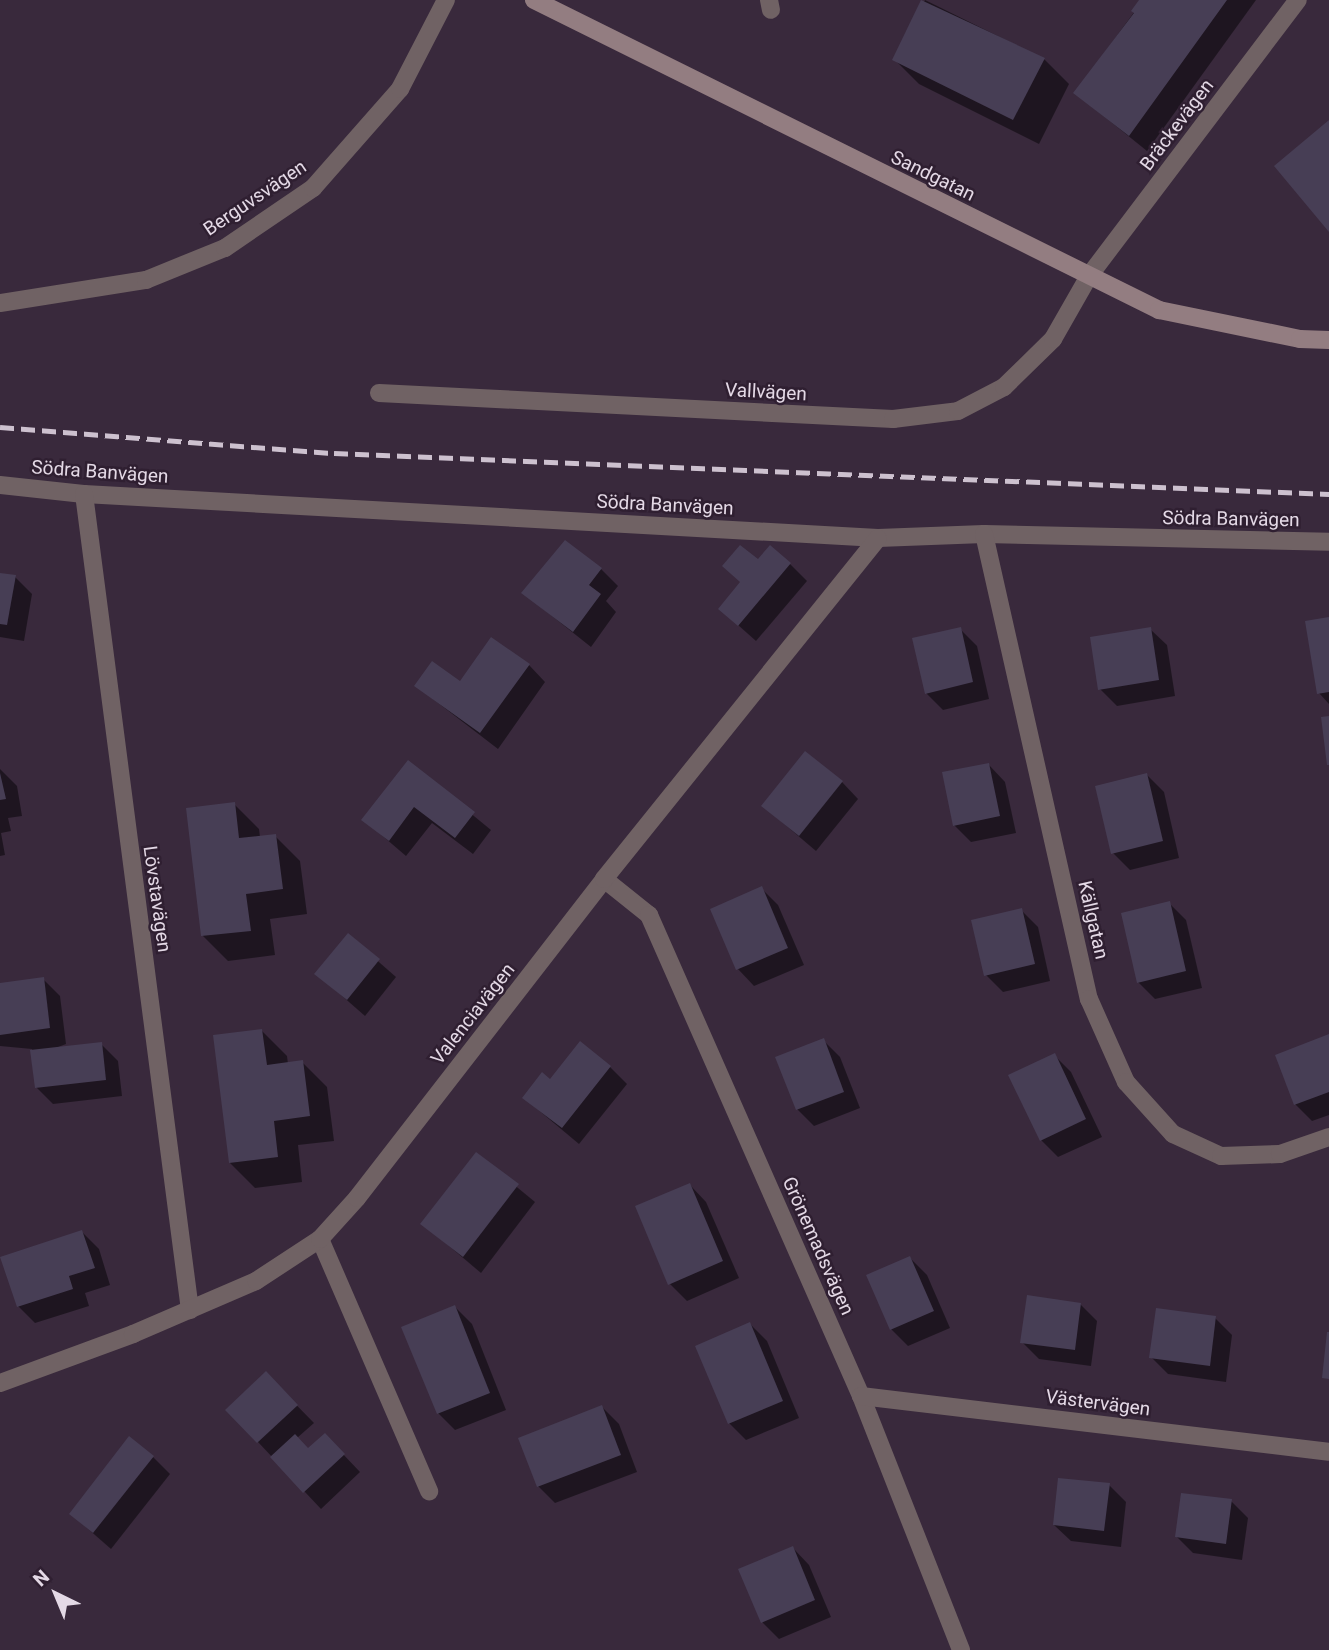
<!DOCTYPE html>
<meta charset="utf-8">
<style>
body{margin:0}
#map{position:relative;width:1329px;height:1650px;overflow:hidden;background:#39293c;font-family:Roboto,sans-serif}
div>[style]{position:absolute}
.shadow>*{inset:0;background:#0007}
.building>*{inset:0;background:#473e55}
.lane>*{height:18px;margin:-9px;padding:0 9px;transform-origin:9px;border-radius:9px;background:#706264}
.street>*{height:18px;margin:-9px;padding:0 9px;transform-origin:9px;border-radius:9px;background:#706264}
.secondary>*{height:18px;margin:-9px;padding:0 9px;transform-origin:9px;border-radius:9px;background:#937d81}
.rail>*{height:5px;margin-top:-2.5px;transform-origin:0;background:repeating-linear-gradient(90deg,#cdc1cf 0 14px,transparent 0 21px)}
span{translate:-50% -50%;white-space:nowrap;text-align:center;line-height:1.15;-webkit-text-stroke:5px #2f1f31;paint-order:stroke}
.street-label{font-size:19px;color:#e4d9e6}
.north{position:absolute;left:21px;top:1559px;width:70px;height:70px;-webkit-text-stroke:5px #2f1f31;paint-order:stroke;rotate:317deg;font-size:19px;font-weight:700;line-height:28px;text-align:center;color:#e4d9e6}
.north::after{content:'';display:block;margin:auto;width:24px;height:32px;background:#e4d9e6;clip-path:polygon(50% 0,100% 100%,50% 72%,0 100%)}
</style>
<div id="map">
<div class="shadow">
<div style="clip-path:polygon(925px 0,1044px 59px,1069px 84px,1039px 144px,919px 84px,894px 59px)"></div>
<div style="clip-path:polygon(1143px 0,1256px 0,1147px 151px,1075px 93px)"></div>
<div style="clip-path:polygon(758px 562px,790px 564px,807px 581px,756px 641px,720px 609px)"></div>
<div style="clip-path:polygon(601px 569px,618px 586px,606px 601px,616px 612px,591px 647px,523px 593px)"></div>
<div style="clip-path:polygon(0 574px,15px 577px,32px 594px,24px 641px,0 637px)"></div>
<div style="clip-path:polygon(1329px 619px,1329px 704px,1319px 693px)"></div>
<div style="clip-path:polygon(960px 629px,977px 646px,989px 699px,943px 710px,926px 693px)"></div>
<div style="clip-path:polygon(1150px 629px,1167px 645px,1175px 696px,1117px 706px,1100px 689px)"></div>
<div style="clip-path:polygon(529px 665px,545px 682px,498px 749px,416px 686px,460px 683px)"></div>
<div style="clip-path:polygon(408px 762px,491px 830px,473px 854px,432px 823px,406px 856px,364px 820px)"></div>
<div style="clip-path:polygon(989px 765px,1005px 782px,1016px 833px,971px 842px,954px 825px)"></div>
<div style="clip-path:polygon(0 769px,17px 786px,22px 816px,8px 818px,11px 831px,1px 833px,5px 855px,0 856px)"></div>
<div style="clip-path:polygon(1147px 775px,1164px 792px,1179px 858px,1130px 870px,1113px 853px)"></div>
<div style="clip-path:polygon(842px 782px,858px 799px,816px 851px,763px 806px)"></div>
<div style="clip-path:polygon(234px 804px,259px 829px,260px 837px,275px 836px,300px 861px,307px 914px,270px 919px,275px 955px,228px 961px,203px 936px)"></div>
<div style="clip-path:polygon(761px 888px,778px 905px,804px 965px,754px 986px,738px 969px)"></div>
<div style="clip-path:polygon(1169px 903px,1186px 920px,1202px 988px,1155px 999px,1138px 982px)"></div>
<div style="clip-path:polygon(1021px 910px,1038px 927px,1050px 981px,1003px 992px,986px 975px)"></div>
<div style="clip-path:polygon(348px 935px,396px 977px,365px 1016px,317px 974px)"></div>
<div style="clip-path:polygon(43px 979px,60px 996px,66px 1044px,53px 1049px,101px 1044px,118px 1061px,122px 1096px,53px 1104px,36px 1087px,32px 1049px,0 1046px,0 985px)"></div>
<div style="clip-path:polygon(262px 1031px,287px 1056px,288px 1064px,302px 1062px,327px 1087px,334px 1141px,298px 1145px,302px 1182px,255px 1188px,230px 1163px)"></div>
<div style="clip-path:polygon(1329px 1036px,1329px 1115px,1312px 1121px,1295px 1104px)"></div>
<div style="clip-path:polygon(823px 1040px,840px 1057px,860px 1108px,814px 1126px,797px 1109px)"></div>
<div style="clip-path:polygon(1054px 1055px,1071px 1072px,1102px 1137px,1058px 1157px,1041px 1140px)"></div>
<div style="clip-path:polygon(610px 1067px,627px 1084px,579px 1144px,524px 1098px,550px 1081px)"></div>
<div style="clip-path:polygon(477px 1154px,535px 1202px,481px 1273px,423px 1224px)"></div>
<div style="clip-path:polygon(690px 1185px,706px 1202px,739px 1278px,687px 1301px,670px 1284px)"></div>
<div style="clip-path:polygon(82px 1232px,99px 1249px,110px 1285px,85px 1293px,89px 1306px,35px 1323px,18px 1306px)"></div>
<div style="clip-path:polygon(910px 1258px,927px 1275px,950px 1328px,908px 1346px,891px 1329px)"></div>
<div style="clip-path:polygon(1080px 1304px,1097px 1321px,1091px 1366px,1039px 1359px,1022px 1342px)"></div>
<div style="clip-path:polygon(455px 1307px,472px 1324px,506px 1410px,455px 1430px,438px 1413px)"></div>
<div style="clip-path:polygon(1215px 1318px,1232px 1335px,1226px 1382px,1168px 1374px,1151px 1357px)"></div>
<div style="clip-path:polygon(750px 1324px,767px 1341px,799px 1418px,746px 1440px,729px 1423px)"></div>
<div style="clip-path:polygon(266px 1374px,314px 1423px,297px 1438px,309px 1450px,341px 1452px,360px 1472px,321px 1509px,228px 1410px)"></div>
<div style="clip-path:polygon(602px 1407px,619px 1424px,637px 1472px,555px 1503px,538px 1486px)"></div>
<div style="clip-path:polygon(153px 1457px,170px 1474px,111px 1549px,71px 1514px)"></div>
<div style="clip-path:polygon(1109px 1485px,1126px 1502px,1121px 1547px,1071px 1541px,1054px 1525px)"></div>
<div style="clip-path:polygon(1231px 1501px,1248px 1518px,1242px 1560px,1193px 1553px,1176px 1536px)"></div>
<div style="clip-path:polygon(793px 1548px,809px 1565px,831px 1617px,779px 1639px,762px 1622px)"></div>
</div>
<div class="building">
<div style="clip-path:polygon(921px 0,1045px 58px,1013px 120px,892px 60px)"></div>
<div style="clip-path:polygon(1139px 0,1227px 0,1129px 136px,1073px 93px,1134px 13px,1131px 11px)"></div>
<div style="clip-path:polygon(1329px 120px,1329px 232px,1274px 166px)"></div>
<div style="clip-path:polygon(565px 540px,602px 568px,589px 585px,601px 594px,573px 632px,521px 593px)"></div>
<div style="clip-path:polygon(740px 545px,758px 559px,770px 545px,791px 563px,738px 626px,718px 609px,740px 582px,722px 566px)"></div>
<div style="clip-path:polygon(0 573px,16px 575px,7px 625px,0 624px)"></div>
<div style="clip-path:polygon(1329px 617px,1329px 692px,1317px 694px,1305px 621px)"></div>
<div style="clip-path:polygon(961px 627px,973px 682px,925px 694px,912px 638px)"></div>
<div style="clip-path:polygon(1151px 627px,1159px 680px,1098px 690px,1090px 637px)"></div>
<div style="clip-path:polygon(491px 637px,530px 664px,480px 733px,414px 686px,432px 661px,460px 681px)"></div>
<div style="clip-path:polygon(1329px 716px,1329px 765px,1327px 765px,1321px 717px)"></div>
<div style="clip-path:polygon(805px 751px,843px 781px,799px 836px,761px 806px)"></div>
<div style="clip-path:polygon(408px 760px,475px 812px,455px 838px,414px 807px,389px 841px,361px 820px)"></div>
<div style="clip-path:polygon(989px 763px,1000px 816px,953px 826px,942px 772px)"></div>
<div style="clip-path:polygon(0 773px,6px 799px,0 800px)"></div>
<div style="clip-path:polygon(1147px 773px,1163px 841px,1111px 854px,1095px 786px)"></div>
<div style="clip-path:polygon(235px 802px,239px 838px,276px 834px,283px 889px,246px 894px,251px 931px,201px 936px,186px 808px)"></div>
<div style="clip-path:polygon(762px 886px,788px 948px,736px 970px,710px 909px)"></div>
<div style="clip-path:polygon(1170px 901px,1186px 971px,1137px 983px,1121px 913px)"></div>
<div style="clip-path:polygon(1022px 908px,1035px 964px,984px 976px,971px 920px)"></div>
<div style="clip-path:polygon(348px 933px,380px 959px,347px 1000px,314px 974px)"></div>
<div style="clip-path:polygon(44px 977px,50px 1028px,0 1035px,0 983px)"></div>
<div style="clip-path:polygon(262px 1029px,267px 1065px,303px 1060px,310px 1116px,274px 1121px,278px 1157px,229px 1163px,213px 1035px)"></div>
<div style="clip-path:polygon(1329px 1034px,1329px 1092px,1294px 1105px,1275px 1055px)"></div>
<div style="clip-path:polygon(824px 1038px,844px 1092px,796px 1110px,775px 1057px)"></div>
<div style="clip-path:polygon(580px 1041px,611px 1066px,562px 1128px,522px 1098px,542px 1072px,550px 1079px)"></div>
<div style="clip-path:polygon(102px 1042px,106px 1080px,35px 1088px,30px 1050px)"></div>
<div style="clip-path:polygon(1055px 1053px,1086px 1119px,1040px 1141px,1008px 1075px)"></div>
<div style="clip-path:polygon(476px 1152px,519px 1184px,463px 1257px,420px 1224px)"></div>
<div style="clip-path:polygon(690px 1183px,723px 1261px,668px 1285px,635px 1206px)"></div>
<div style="clip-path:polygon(82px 1230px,95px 1268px,69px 1276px,73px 1289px,17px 1307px,0 1257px)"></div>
<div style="clip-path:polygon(910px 1256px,934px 1311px,890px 1330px,866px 1275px)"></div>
<div style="clip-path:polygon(1027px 1295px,1081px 1303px,1075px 1350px,1020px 1343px)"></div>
<div style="clip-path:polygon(455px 1305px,490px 1393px,437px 1414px,401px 1327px)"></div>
<div style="clip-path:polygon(1156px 1308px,1216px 1316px,1210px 1366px,1149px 1358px)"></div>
<div style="clip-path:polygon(750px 1322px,783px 1401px,728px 1424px,695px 1346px)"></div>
<div style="clip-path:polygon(1327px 1332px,1329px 1332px,1329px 1379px,1322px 1378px)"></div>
<div style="clip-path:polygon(266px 1371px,298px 1405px,257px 1443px,225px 1410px)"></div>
<div style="clip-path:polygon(602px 1405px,621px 1455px,537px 1487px,518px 1438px)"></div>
<div style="clip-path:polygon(325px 1433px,345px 1454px,303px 1493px,270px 1457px,295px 1434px,308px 1448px)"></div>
<div style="clip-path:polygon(129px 1436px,154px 1456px,93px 1533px,69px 1514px)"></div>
<div style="clip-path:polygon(1058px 1478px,1110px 1483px,1104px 1531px,1053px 1525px)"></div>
<div style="clip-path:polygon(1181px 1493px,1232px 1499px,1226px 1544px,1175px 1537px)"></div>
<div style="clip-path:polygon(793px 1546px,815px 1600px,761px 1623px,738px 1569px)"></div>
</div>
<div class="lane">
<div style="left:320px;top:1239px;width:275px;rotate:66.6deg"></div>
</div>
<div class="street">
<div style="left:769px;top:0;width:10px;rotate:79deg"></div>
<div style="left:0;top:303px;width:148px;rotate:-9deg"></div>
<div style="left:146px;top:280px;width:85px;rotate:-22.1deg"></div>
<div style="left:225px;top:248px;width:107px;rotate:-34.3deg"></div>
<div style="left:313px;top:188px;width:132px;rotate:-48.7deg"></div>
<div style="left:400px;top:89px;width:100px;rotate:-62.7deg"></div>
<div style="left:379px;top:393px;width:515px;rotate:2.9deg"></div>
<div style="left:893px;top:419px;width:65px;rotate:-7deg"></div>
<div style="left:958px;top:411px;width:52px;rotate:-27.6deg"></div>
<div style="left:1004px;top:387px;width:69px;rotate:-44.4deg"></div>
<div style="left:1053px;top:339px;width:73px;rotate:-60.3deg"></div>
<div style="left:1089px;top:276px;width:346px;rotate:-52.9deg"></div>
<div style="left:0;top:485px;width:84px;rotate:6.1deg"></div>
<div style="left:84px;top:494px;width:795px;rotate:3.17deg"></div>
<div style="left:878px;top:538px;width:106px;rotate:-2.2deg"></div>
<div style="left:984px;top:534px;width:345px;rotate:1.3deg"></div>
<div style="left:84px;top:494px;width:823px;rotate:82.6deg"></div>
<div style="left:984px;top:534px;width:477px;rotate:77.3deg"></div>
<div style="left:1089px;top:999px;width:91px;rotate:66deg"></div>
<div style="left:1126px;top:1082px;width:70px;rotate:47.9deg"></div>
<div style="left:1173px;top:1134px;width:53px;rotate:24.6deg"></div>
<div style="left:1221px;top:1156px;width:59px;rotate:-1.9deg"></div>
<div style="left:1280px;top:1154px;width:52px;rotate:-19.1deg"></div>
<div style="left:604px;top:879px;width:58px;rotate:38.7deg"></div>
<div style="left:649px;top:915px;width:526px;rotate:66.21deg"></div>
<div style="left:861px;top:1396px;width:273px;rotate:68.5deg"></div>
<div style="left:0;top:1383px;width:142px;rotate:-20.2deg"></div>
<div style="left:133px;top:1334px;width:134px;rotate:-23.3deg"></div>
<div style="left:256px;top:1281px;width:77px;rotate:-33.3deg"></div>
<div style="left:320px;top:1239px;width:55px;rotate:-47.9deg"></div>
<div style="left:357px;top:1198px;width:403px;rotate:-52.2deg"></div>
<div style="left:604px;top:879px;width:437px;rotate:-51.2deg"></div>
<div style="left:861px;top:1396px;width:471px;rotate:6.8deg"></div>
</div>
<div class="secondary">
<div style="left:534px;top:0;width:698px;rotate:26.38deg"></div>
<div style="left:1159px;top:310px;width:144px;rotate:11.6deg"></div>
<div style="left:1300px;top:339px;width:29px;rotate:2deg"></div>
</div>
<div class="rail">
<div style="left:0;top:427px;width:335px;rotate:4.5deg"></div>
<div style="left:334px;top:453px;width:996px;rotate:2.36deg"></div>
</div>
<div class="street-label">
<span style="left:1177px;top:125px;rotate:-53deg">Bräckevägen</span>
<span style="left:933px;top:176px;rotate:26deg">Sandgatan</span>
<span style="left:255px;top:198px;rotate:-34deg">Berguvsvägen</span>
<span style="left:766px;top:392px;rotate:3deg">Vallvägen</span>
<span style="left:100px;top:472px;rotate:4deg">Södra Banvägen</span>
<span style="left:665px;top:505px;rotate:3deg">Södra Banvägen</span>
<span style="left:1231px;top:519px;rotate:1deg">Södra Banvägen</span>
<span style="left:157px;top:899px;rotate:82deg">Lövstavägen</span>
<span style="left:1093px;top:920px;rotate:77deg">Källgatan</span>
<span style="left:473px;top:1014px;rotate:-52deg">Valenciavägen</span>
<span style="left:818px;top:1246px;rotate:66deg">Grönemadsvägen</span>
<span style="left:1098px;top:1403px;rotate:7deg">Västervägen</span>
</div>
<div class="north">N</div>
</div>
